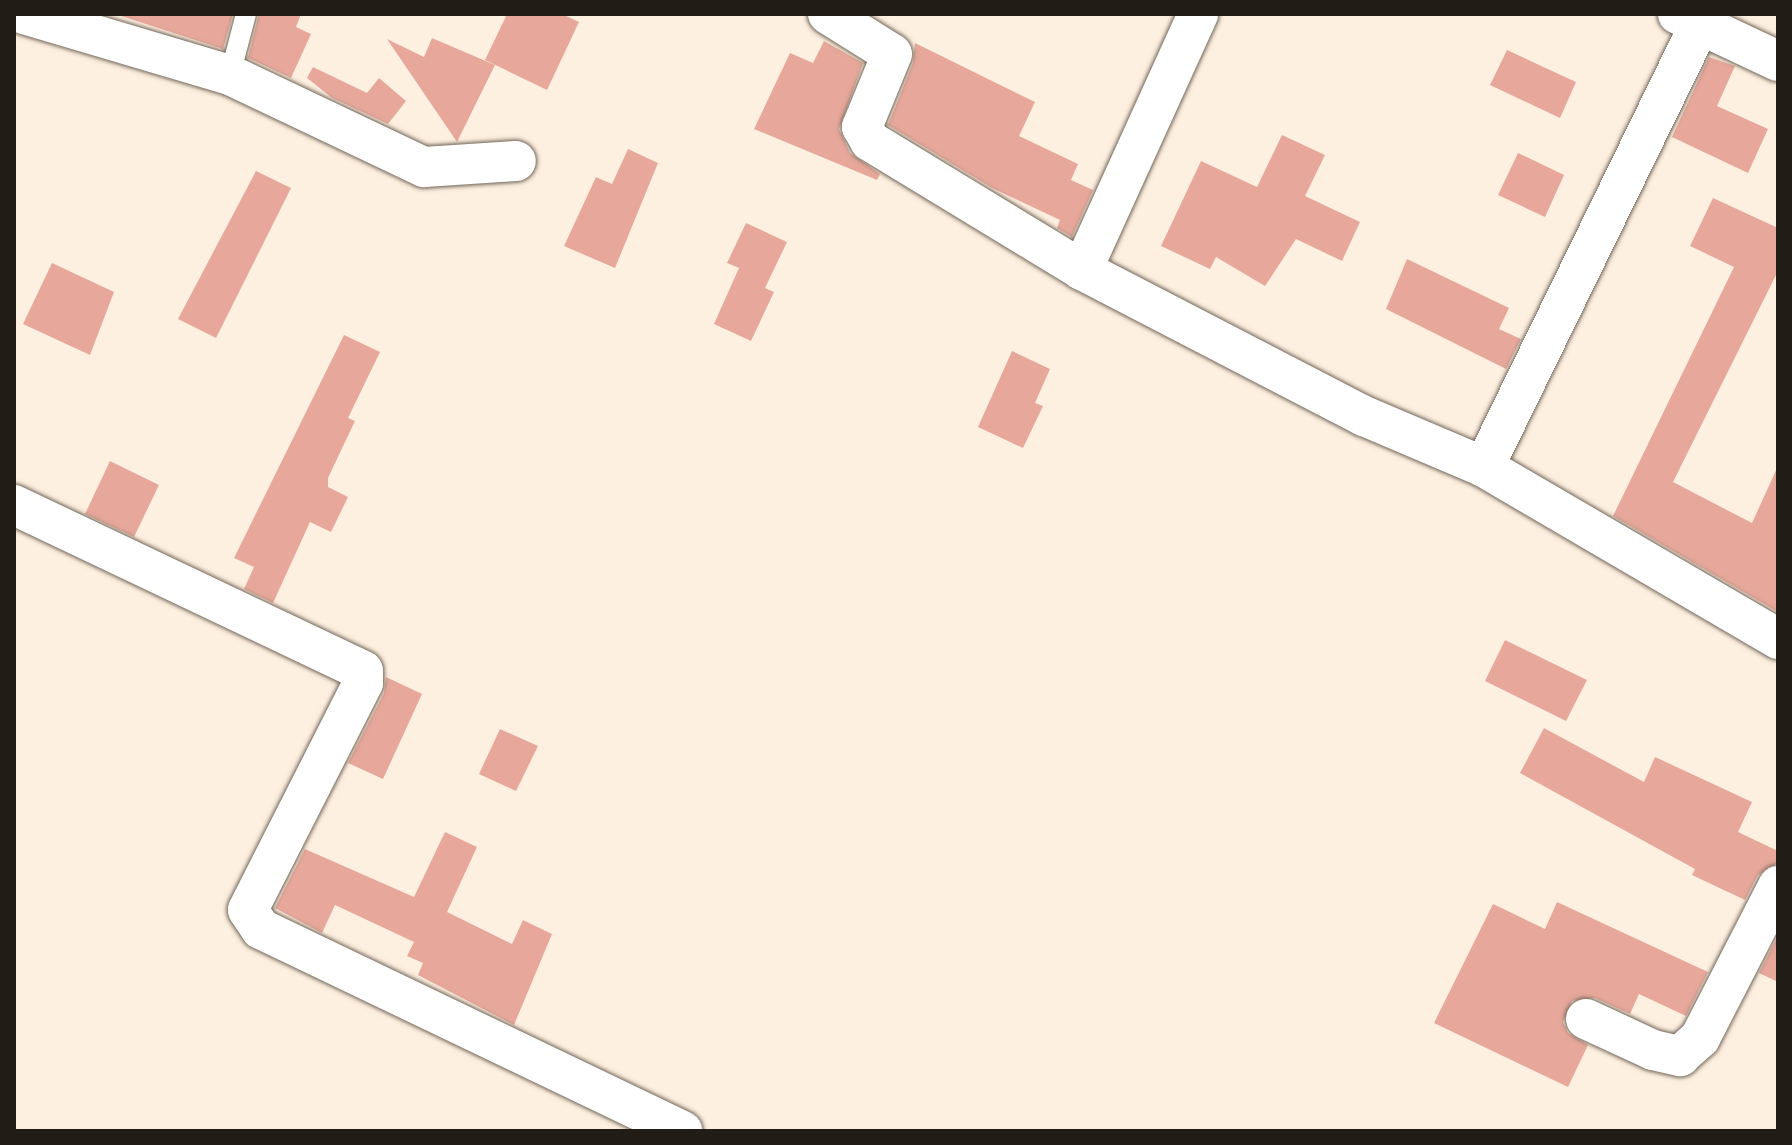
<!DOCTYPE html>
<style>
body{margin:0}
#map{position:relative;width:1792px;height:1145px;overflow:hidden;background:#fef0e0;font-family:"PT Sans Narrow",sans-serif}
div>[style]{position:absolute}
.building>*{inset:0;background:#e7a89b}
.roads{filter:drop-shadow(0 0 2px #726659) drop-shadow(0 0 2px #726659)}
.service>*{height:20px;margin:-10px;padding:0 10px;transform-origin:10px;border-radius:10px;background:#fff}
.minor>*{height:40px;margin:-20px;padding:0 20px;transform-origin:20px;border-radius:20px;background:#fff}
span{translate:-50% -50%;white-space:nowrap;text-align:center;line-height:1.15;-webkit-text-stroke:6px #fff;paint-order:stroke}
.frame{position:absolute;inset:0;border:16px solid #211c16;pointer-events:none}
</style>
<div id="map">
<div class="building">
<div style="clip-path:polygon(115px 14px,233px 14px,223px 49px)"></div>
<div style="clip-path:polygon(259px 14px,301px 14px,296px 27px,311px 34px,291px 78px,248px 58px)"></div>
<div style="clip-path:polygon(507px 14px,562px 14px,579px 22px,547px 90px,485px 60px)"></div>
<div style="clip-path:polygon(432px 38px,495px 65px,457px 142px,387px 39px,424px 57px)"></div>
<div style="clip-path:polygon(824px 41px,863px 63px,839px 129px,850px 153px,880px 174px,877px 180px,754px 129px,790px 53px,813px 63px)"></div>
<div style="clip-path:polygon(915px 43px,1035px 102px,1019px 136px,1078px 164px,1071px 180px,1093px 190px,1072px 237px,1057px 228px,1060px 220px,992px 188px,888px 125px,913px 63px)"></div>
<div style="clip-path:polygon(1507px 50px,1576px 82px,1560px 118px,1490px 85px)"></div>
<div style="clip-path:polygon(1709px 57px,1735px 66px,1717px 106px,1768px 129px,1748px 173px,1672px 137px)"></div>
<div style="clip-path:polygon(313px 67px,367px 93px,379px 78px,406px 101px,388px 124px,332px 98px,307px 78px)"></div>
<div style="clip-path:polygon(1282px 135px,1325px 155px,1305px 196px,1360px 222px,1342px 261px,1296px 239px,1265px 286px,1216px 257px,1210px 269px,1161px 246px,1201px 161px,1257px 187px)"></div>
<div style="clip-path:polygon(628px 149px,658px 163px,615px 268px,564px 246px,596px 177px,612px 184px)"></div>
<div style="clip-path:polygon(1518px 153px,1564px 175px,1545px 217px,1498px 195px)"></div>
<div style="clip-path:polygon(256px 171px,291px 188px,216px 338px,178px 319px)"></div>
<div style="clip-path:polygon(1713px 198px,1778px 228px,1778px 271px,1673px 482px,1752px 523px,1778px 466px,1778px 612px,1613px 516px,1734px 267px,1690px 246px)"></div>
<div style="clip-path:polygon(746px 223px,787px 242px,765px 288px,774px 292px,751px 341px,714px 324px,739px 268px,727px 263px)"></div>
<div style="clip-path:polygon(1407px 259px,1509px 308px,1499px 329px,1521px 339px,1506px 369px,1386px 309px)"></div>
<div style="clip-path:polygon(52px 263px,114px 292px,90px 355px,23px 324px)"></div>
<div style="clip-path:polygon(344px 335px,380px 352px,348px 418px,355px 421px,328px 478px,328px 487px,348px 497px,331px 532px,310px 522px,273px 603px,244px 589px,254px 567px,234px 558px)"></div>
<div style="clip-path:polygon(1012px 351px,1050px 369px,1035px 403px,1043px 406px,1023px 448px,978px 427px)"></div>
<div style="clip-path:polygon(110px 461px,159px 485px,134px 537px,85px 514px)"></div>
<div style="clip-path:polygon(1505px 640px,1587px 680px,1566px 721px,1485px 681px)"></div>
<div style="clip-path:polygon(386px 677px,422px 694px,383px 779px,348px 763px,384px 693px)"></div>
<div style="clip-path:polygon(1544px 728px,1644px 782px,1655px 757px,1752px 802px,1738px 832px,1778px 851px,1778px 863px,1758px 875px,1745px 900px,1692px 875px,1695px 869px,1520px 773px)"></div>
<div style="clip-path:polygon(500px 729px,538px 746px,516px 791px,479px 774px)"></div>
<div style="clip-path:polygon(445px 832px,477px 847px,447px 912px,512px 944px,523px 920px,552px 934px,514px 1025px,418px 975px,423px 963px,407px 956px,414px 942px,335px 905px,322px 933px,275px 908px,305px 849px,414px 897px)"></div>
<div style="clip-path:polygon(1557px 902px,1708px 972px,1686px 1016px,1639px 994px,1630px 1014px,1595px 998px,1572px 1001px,1563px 1022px,1568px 1033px,1588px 1045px,1568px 1087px,1434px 1023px,1493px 904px,1545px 929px)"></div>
<div style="clip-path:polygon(1778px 936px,1778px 982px,1759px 973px)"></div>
</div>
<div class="roads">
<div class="service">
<div style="left:230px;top:75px;width:63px;rotate:-75.3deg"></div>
</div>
<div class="minor">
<div style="left:24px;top:14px;width:215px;rotate:16.5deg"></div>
<div style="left:230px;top:75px;width:215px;rotate:25.4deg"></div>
<div style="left:424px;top:167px;width:92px;rotate:-3.7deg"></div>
<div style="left:828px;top:14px;width:75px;rotate:32deg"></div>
<div style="left:892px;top:54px;width:79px;rotate:112.3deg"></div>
<div style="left:862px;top:127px;width:16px;rotate:60deg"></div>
<div style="left:870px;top:141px;width:248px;rotate:31.3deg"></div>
<div style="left:1082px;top:270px;width:281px;rotate:-65.6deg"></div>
<div style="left:1678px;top:14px;width:110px;rotate:25.2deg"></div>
<div style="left:1082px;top:270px;width:318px;rotate:27.4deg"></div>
<div style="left:1364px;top:416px;width:130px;rotate:23deg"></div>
<div style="left:1484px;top:467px;width:341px;rotate:30.3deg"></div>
<div style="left:1484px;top:467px;width:493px;rotate:-64deg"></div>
<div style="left:14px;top:505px;width:386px;rotate:25.4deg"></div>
<div style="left:363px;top:671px;width:12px;rotate:90deg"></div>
<div style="left:363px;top:683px;width:254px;rotate:116.9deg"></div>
<div style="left:248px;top:910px;width:23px;rotate:56deg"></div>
<div style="left:261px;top:929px;width:467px;rotate:25.6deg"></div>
<div style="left:1586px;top:1019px;width:74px;rotate:24.8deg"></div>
<div style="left:1653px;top:1050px;width:28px;rotate:13deg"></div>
<div style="left:1680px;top:1056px;width:27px;rotate:-42deg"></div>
<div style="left:1700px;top:1038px;width:171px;rotate:-62.8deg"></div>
</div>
</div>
<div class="frame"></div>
</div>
